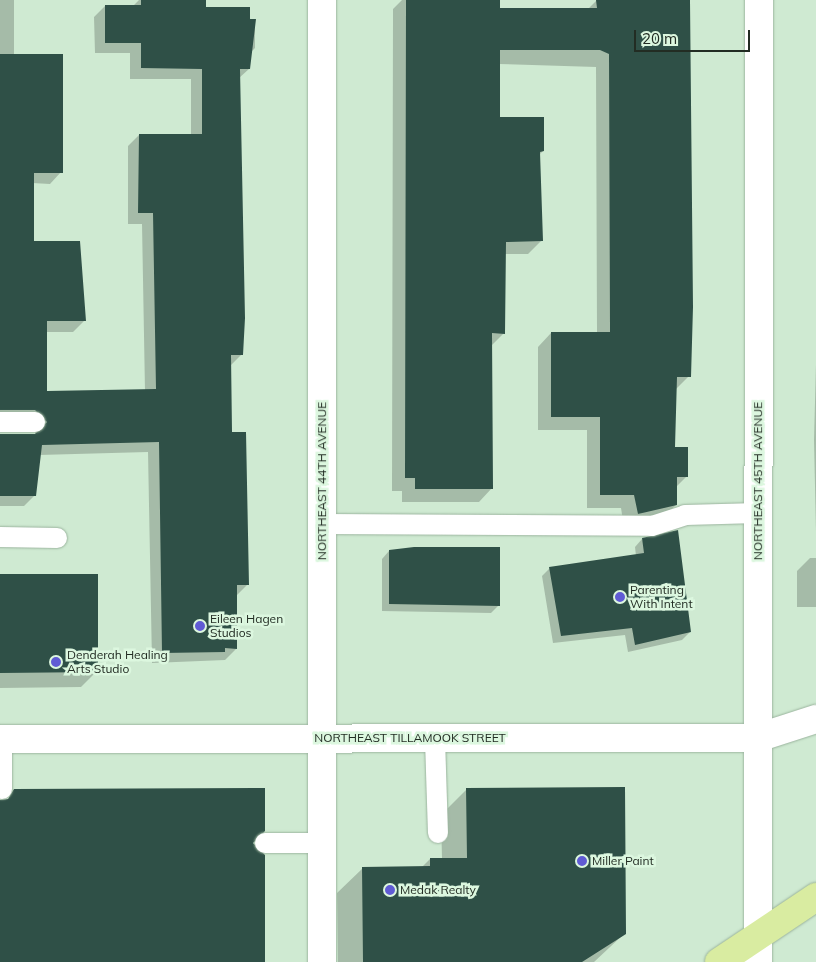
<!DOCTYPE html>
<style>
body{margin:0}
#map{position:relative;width:816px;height:962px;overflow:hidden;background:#cfead2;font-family:Mulish,sans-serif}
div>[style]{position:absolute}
.shadow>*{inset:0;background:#0003}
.building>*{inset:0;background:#2f5047}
.roads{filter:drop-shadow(0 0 1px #9bb49e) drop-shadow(0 0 1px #9bb49e)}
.service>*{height:20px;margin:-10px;padding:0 10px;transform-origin:10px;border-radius:10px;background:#fff}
.minor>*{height:28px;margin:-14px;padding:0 14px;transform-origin:14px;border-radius:14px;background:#fff}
.tertiary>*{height:28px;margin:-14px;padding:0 14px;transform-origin:14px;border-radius:14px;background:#fff}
.primary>*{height:28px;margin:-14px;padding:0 14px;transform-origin:14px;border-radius:14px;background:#d9eca1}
.dots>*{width:14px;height:14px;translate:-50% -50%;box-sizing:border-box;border:2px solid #dcf7df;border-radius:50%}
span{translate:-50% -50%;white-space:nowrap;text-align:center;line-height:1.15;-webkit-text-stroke:5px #dcf7df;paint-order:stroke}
.street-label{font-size:12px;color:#222c23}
.poi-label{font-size:12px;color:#222c23}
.left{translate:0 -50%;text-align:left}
.scale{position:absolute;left:634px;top:30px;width:116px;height:22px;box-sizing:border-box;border:2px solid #222c23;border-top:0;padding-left:6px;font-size:15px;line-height:18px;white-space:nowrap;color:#222c23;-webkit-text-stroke:4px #dcf7df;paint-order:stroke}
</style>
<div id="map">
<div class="shadow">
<div style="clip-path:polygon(0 0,14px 0,14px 55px,61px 172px,50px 184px,32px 183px,32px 242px,84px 321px,73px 332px,46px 332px,46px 393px,145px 391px,142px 224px,128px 224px,128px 146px,139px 135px,191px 135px,191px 79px,130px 79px,130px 53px,95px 53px,94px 17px,105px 6px,133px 6px,139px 0,205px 0,205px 8px,255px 20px,255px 48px,249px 54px,249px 69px,239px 78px,242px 354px,230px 366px,231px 433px,247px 585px,236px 596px,236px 649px,225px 660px,152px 663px,148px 452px,39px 455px,35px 495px,24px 506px,0 506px,0 435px,35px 435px,35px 428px,0 421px)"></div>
<div style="clip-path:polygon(402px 0,498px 0,498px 9px,588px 9px,597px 0,688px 0,689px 376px,675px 390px,673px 448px,687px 476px,676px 487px,676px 505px,662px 518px,624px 527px,621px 508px,587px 508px,587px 430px,538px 430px,538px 347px,551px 333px,597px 334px,596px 67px,498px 64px,498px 119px,543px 151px,539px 155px,542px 240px,528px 254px,504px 254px,504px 333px,491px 346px,492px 488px,479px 502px,402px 502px,402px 491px,392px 491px,393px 9px)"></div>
<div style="clip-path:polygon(816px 364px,816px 532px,814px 440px)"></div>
<div style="clip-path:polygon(642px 539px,690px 632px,682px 640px,628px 652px,625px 635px,553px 643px,542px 576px,550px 568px,636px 556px,635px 547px)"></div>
<div style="clip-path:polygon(389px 551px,499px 605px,491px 613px,382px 611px,382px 559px)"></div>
<div style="clip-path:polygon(810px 558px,816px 558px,816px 607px,797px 607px,797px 571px)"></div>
<div style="clip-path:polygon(0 576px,97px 671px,81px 687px,0 688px)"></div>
<div style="clip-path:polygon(467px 789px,625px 933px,594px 962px,338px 962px,337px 893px,363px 868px,422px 867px,430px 859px,442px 859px,441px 815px)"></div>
</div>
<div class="building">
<div style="clip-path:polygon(141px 0,206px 0,206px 7px,250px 7px,250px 19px,256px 19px,250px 69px,240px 69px,245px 318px,243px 355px,231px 355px,232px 432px,246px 432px,249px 585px,237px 585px,237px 649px,225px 648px,225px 652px,162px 653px,159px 442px,42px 445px,36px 496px,0 496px,0 434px,35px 434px,47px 422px,35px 410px,0 410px,0 54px,63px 54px,63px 173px,34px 173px,34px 241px,80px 241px,86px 321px,47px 321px,47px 391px,156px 389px,153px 213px,138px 213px,139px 134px,202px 134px,202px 69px,141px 68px,141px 43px,105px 43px,105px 5px,141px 5px)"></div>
<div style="clip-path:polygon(406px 0,500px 0,500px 8px,597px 8px,596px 0,690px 0,693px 307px,691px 377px,677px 377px,675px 447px,688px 447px,688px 477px,677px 477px,677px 505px,638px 514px,634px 495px,600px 495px,600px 417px,551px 417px,551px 332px,610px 332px,609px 54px,600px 50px,500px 50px,500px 117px,544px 117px,544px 151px,540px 152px,543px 241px,506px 242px,505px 334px,492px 333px,493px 489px,415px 489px,415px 478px,405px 478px)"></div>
<div style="clip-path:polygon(678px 530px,691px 632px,635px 645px,632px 628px,561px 636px,549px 567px,644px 553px,642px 538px)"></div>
<div style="clip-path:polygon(414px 547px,500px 547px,500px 606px,389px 604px,389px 550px)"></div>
<div style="clip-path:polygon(0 574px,98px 574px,98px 672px,0 673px)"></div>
<div style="clip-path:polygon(625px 787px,626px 934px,582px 962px,363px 962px,362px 867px,430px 866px,430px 858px,467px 858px,466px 788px)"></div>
<div style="clip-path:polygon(265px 788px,265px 831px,253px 843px,265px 855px,265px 962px,0 962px,0 800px,8px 799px,14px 789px)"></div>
</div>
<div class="roads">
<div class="service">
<div style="left:0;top:422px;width:35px"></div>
<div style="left:322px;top:524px;width:330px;rotate:0.3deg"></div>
<div style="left:652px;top:526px;width:35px;rotate:-18deg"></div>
<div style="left:685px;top:515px;width:73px;rotate:-1.6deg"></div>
<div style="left:0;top:537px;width:57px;rotate:1deg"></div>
<div style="left:2px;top:739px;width:50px;rotate:90deg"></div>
<div style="left:435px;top:739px;width:94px;rotate:88.2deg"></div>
<div style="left:265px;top:843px;width:58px"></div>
</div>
<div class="minor">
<div style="left:322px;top:962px;width:962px;rotate:-90deg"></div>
<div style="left:758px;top:962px;width:962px;rotate:-89.94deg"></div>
</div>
<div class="tertiary">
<div style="left:0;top:739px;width:757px;rotate:-0.08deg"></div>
<div style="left:757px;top:738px;width:62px;rotate:-17.9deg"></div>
</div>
<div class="primary">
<div style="left:719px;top:962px;width:117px;rotate:-33.8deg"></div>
</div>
</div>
<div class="dots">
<div style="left:620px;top:597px;background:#605bd4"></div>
<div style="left:200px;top:626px;background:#605bd4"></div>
<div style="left:56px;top:662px;background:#605bd4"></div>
<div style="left:582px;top:861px;background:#605bd4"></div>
<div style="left:390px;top:890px;background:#605bd4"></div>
</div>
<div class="street-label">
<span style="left:322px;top:481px;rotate:-90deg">NORTHEAST 44TH AVENUE</span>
<span style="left:758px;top:481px;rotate:-90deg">NORTHEAST 45TH AVENUE</span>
<span style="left:410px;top:738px">NORTHEAST TILLAMOOK STREET</span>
</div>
<div class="poi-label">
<span class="left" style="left:630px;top:597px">Parenting<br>With Intent</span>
<span class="left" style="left:210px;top:626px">Eileen Hagen<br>Studios</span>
<span class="left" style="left:67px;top:662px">Denderah Healing<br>Arts Studio</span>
<span class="left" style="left:592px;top:861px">Miller Paint</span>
<span class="left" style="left:400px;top:890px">Medak Realty</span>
</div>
<div class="scale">20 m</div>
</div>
